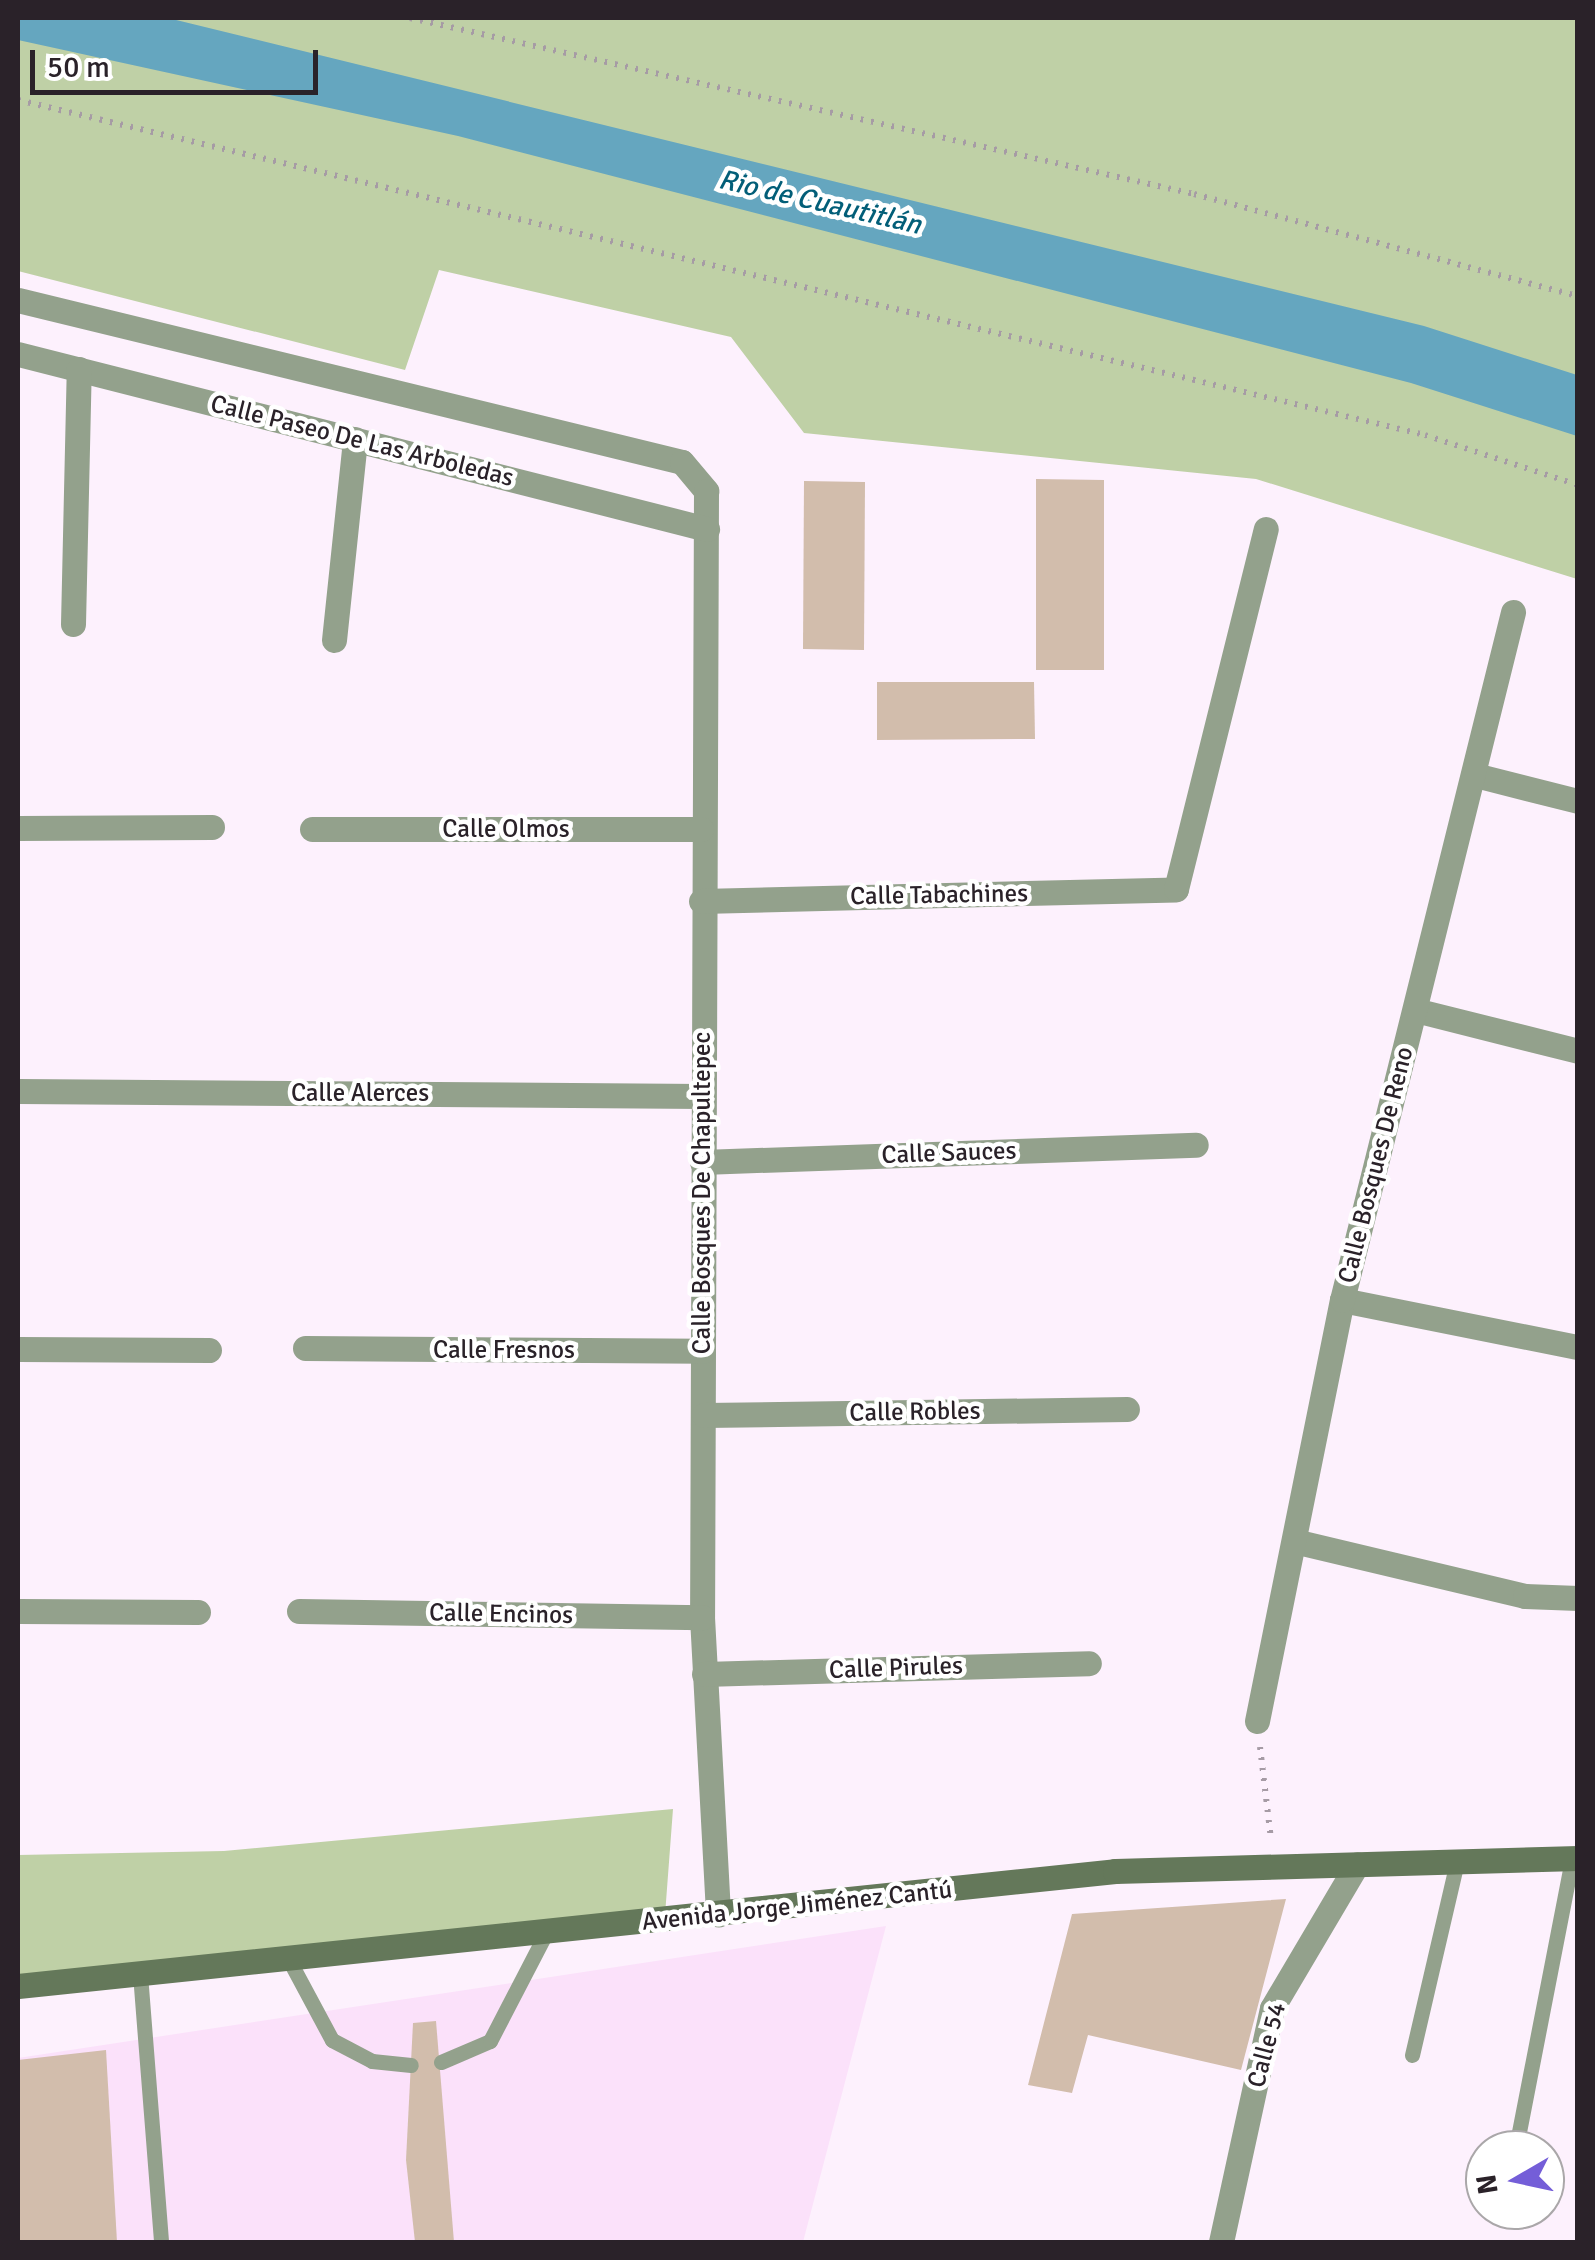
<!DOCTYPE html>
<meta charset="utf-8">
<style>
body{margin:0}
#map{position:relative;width:1595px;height:2260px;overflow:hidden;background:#fdf1fd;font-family:Signika,sans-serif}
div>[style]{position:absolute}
.built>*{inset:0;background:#fbe1fa}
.green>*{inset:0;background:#bfd0a6}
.water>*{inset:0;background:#65a6bf}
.building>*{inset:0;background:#d2bdac}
.path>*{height:6px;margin-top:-3px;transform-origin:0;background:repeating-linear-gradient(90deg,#a69ba5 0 2.5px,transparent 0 10.5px)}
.lane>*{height:15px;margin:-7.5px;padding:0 7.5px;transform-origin:7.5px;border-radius:7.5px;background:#93a18c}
.street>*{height:25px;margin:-12.5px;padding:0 12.5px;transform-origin:12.5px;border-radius:12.5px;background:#93a18c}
.secondary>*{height:25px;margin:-12.5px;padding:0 12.5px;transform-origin:12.5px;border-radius:12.5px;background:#64785a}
span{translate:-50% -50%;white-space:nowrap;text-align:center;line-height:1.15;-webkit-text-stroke:9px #fff;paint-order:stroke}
.street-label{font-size:25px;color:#2a2229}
.water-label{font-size:28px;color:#025e78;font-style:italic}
.frame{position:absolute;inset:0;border:20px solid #2a2229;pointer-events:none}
.north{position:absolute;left:1465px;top:2130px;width:100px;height:100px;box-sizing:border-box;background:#fff;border:2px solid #aaa7a9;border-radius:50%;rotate:261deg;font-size:28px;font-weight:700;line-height:40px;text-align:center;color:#2a2229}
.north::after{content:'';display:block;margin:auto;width:35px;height:45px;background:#745ed8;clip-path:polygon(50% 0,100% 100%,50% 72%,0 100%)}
.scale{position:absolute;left:30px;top:50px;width:288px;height:45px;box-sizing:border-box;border:5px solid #2a2229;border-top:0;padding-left:12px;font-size:30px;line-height:35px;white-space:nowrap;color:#2a2229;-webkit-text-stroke:8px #fff;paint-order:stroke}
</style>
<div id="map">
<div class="built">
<div style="clip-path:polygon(886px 1926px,803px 2242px,18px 2242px,18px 2058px)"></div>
</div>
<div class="green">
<div style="clip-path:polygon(18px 18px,1577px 18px,1577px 579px,1256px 479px,804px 433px,731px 337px,439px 270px,405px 370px,18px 271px)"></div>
<div style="clip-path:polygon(673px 1809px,665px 1915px,18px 1979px,18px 1855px,224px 1851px)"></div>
</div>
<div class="water">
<div style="clip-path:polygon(18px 18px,168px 18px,1424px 326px,1577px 375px,1577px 436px,1411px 383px,458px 136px,18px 40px)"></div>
</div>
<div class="building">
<div style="clip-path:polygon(1036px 479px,1104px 480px,1104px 670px,1036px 670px)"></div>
<div style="clip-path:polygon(804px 481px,865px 482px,864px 650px,803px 649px)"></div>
<div style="clip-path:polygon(877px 682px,1034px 682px,1035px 739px,877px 740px)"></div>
<div style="clip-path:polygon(1286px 1899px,1241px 2070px,1088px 2035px,1072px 2093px,1028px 2085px,1072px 1914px)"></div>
<div style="clip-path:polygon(436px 2021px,454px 2242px,415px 2242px,406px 2160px,413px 2023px)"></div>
<div style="clip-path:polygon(106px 2050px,117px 2242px,18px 2242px,18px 2060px)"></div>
</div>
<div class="path">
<div style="left:410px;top:18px;width:804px;rotate:12.65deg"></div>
<div style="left:1194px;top:194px;width:397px;rotate:14.9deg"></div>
<div style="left:18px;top:100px;width:1446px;rotate:13.39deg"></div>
<div style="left:1425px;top:435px;width:161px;rotate:18.1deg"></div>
<div style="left:1260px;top:1747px;width:93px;rotate:83.2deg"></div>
</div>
<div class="lane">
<div style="left:288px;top:1958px;width:93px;rotate:61.8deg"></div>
<div style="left:332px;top:2040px;width:45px;rotate:27.7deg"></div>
<div style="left:372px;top:2061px;width:39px;rotate:6deg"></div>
<div style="left:140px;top:1974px;width:269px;rotate:85.5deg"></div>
<div style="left:1412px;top:2055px;width:194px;rotate:-76.9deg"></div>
<div style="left:441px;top:2062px;width:53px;rotate:-23.2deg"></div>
<div style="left:490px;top:2041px;width:122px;rotate:-62.6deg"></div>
<div style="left:1518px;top:2137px;width:284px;rotate:-79deg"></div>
</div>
<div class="street">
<div style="left:18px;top:300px;width:683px;rotate:13.71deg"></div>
<div style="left:682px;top:462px;width:38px;rotate:50deg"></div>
<div style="left:706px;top:491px;width:1126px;rotate:90.2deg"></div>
<div style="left:702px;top:1617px;width:298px;rotate:86.9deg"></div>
<div style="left:18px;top:354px;width:711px;rotate:14.25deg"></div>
<div style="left:73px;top:624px;width:255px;rotate:-88.7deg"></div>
<div style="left:334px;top:640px;width:202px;rotate:-84deg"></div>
<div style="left:1475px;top:775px;width:106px;rotate:14.2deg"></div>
<div style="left:18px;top:828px;width:194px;rotate:-0.3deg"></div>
<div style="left:312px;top:829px;width:389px"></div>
<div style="left:701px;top:901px;width:475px;rotate:-1.4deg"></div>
<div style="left:1176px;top:889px;width:371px;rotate:-76deg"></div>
<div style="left:1415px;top:1010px;width:168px;rotate:14.1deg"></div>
<div style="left:18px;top:1091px;width:684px;rotate:0.42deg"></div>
<div style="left:702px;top:1162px;width:494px;rotate:-2deg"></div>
<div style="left:1342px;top:1300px;width:241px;rotate:11.3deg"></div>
<div style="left:305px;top:1348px;width:398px;rotate:0.4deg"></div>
<div style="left:18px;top:1349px;width:191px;rotate:0.3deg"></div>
<div style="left:704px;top:1415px;width:423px;rotate:-0.8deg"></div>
<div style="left:1294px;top:1541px;width:237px;rotate:13.4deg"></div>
<div style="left:1525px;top:1596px;width:53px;rotate:2.2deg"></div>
<div style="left:18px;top:1611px;width:180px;rotate:0.3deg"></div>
<div style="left:299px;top:1611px;width:403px;rotate:0.9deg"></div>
<div style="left:704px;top:1674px;width:385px;rotate:-1.6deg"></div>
<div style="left:1257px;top:1721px;width:429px;rotate:-78.6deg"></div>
<div style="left:1342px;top:1300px;width:709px;rotate:-76.04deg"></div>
<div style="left:1221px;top:2242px;width:239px;rotate:-77.7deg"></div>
<div style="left:1272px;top:2008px;width:167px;rotate:-59.4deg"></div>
</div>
<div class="secondary">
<div style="left:18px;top:1986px;width:1103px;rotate:-5.98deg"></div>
<div style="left:1115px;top:1871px;width:463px;rotate:-1.6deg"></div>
</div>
<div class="street-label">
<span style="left:362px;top:441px;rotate:14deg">Calle Paseo De Las Arboledas</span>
<span style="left:506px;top:829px">Calle Olmos</span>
<span style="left:939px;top:895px;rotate:-1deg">Calle Tabachines</span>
<span style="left:360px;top:1093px">Calle Alerces</span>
<span style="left:949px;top:1153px;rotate:-2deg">Calle Sauces</span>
<span style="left:1376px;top:1165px;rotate:-76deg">Calle Bosques De Reno</span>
<span style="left:702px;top:1193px;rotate:-90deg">Calle Bosques De Chapultepec</span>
<span style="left:504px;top:1350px">Calle Fresnos</span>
<span style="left:915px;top:1412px;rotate:-1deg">Calle Robles</span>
<span style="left:501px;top:1614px;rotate:1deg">Calle Encinos</span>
<span style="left:896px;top:1668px;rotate:-2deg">Calle Pirules</span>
<span style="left:797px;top:1906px;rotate:-6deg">Avenida Jorge Jiménez Cantú</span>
<span style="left:1267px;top:2045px;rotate:-75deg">Calle 54</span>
</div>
<div class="water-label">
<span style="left:820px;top:202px;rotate:13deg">Rio de Cuautitlán</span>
</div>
<div class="frame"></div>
<div class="north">N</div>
<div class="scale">50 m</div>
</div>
